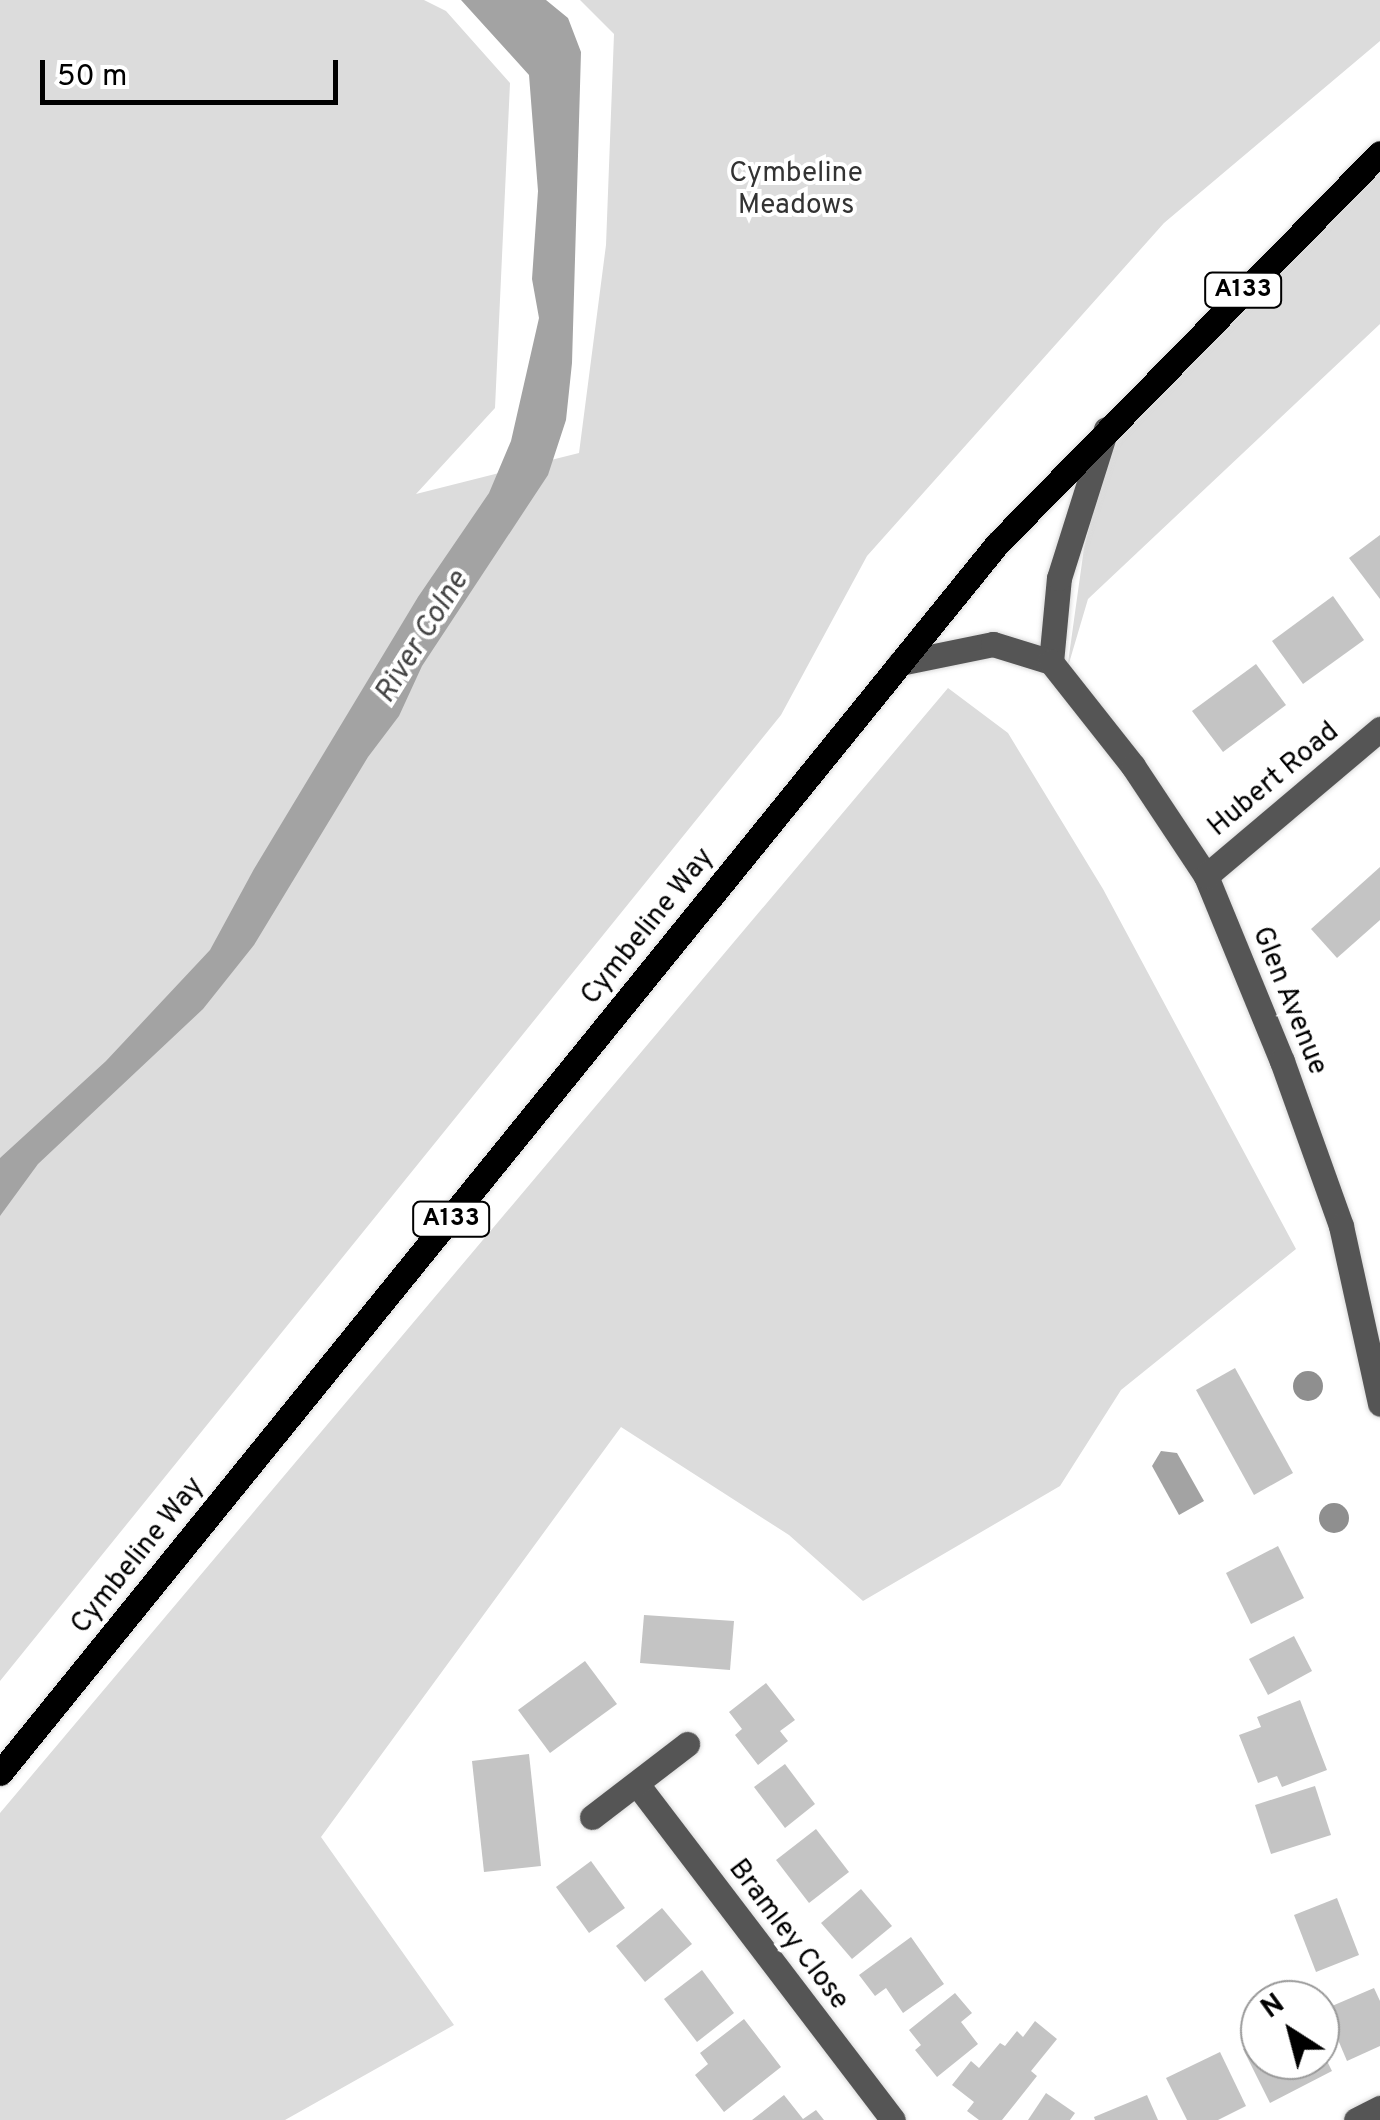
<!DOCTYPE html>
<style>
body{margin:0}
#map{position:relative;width:1380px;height:2120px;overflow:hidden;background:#fff;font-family:Overpass,sans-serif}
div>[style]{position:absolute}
.green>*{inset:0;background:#dcdcdc}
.water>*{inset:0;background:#a3a3a3}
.building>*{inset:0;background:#c4c4c4}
.roads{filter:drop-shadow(0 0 2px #dbdbdb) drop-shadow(0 0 2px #dbdbdb)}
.minor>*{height:25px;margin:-12.5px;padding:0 12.5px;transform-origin:12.5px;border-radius:12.5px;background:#555}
.major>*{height:25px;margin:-12.5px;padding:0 12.5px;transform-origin:12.5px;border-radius:12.5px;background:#000}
.trees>*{width:30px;height:30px;margin:-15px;border-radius:50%;background:#8f8f8f}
span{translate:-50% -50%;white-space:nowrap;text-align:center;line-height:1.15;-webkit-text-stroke:8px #fff;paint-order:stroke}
.shield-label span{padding:2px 8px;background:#fff;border:2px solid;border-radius:8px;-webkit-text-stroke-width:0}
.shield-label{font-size:25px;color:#000;font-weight:700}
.park-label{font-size:28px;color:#333}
.street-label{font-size:28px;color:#000}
.water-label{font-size:30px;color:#444;font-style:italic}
.north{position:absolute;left:1240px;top:1980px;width:100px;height:100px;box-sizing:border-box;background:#fff;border:2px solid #999;border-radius:50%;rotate:324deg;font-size:28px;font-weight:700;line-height:40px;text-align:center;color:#000}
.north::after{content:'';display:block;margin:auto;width:35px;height:45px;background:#000;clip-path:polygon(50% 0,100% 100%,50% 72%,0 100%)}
.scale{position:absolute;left:40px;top:60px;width:298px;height:45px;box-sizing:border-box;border:5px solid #000;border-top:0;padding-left:12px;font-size:30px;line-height:35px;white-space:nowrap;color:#000;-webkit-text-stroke:8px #fff;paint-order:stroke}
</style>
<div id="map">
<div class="green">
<div style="clip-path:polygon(0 0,424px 0,446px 11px,510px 83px,495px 408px,416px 494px,579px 453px,606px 245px,614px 34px,580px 0,1380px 0,1380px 41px,1164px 223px,867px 556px,781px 715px,0 1681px)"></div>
<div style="clip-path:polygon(1380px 165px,1380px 324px,1088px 599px,1067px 670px,1084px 548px,1116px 423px)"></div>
<div style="clip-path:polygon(948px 688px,1008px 733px,1103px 889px,1296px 1249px,1121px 1390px,1060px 1486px,863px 1601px,789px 1535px,621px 1427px,321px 1837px,454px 2025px,285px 2120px,0 2120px,0 1813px)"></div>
</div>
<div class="water">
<div style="clip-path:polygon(461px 0,546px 0,568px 18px,581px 52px,572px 363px,566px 420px,548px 475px,422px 666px,399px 716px,368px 757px,254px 945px,203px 1009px,38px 1164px,0 1216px,0 1158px,106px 1061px,210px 950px,254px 869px,418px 597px,489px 493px,511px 441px,539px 318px,532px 279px,538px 191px,529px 75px)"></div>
<div style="clip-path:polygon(1161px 1451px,1177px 1453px,1204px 1501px,1179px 1515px,1152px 1466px)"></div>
</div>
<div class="building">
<div style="clip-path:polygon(1380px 535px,1380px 599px,1349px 558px)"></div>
<div style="clip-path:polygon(1333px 596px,1364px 640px,1303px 684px,1272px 641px)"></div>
<div style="clip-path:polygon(1256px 664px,1286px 705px,1223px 752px,1192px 711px)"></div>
<div style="clip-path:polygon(1380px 867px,1380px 920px,1337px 958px,1311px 929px)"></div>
<div style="clip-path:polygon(1235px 1368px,1293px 1473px,1254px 1495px,1196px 1390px)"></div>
<div style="clip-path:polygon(1278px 1546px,1304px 1598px,1251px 1624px,1226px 1573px)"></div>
<div style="clip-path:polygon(644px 1615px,734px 1621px,730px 1670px,640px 1663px)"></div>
<div style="clip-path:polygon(1294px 1636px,1312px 1671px,1268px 1695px,1249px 1659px)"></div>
<div style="clip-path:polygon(585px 1661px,617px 1704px,550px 1753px,518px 1710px)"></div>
<div style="clip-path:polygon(766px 1683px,795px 1720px,780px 1731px,788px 1741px,758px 1765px,735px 1735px,742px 1729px,729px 1712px)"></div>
<div style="clip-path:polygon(1300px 1700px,1327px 1770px,1282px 1787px,1277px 1776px,1258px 1783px,1239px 1735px,1261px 1727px,1257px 1717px)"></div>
<div style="clip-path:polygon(529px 1754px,541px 1866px,484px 1872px,472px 1761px)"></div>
<div style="clip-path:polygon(785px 1764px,815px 1804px,785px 1828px,754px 1787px)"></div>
<div style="clip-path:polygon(1315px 1786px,1331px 1835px,1271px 1854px,1255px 1805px)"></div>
<div style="clip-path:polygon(816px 1829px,849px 1872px,809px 1903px,776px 1860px)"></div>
<div style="clip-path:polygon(591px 1861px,625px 1908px,589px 1933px,556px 1887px)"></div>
<div style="clip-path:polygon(861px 1889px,892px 1926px,852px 1959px,821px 1923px)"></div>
<div style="clip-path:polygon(1337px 1898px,1359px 1955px,1316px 1972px,1294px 1915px)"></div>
<div style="clip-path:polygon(662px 1908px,692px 1944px,645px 1982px,616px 1946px)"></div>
<div style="clip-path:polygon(911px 1937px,944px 1984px,903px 2013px,886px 1988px,875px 1996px,859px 1975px)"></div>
<div style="clip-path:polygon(702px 1970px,734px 2013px,697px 2042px,664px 1999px)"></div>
<div style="clip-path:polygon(1374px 1988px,1380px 2001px,1380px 2046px,1347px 2061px,1325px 2009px)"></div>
<div style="clip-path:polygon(955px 1993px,972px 2013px,961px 2022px,978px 2044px,937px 2077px,915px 2050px,921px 2045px,909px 2030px)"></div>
<div style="clip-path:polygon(744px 2019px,781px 2067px,724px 2112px,695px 2075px,708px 2064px,700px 2053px)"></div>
<div style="clip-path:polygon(1035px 2021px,1057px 2039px,1031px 2071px,1037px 2076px,1002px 2120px,979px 2120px,967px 2111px,974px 2102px,952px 2085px,971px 2061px,979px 2068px,1000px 2043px,1005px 2046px,1017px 2031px,1023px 2037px)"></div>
<div style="clip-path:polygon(1260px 2041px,1260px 2060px,1320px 2060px,1320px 2047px,1332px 2071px,1270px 2103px,1243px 2049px)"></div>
<div style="clip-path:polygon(1220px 2052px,1246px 2106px,1218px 2120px,1187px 2120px,1166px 2078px)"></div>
<div style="clip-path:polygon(1046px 2093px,1075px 2113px,1070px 2120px,1028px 2120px)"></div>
<div style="clip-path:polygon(784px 2095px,803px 2119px,816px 2110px,824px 2120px,752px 2120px)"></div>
<div style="clip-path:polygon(1147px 2095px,1158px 2120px,1095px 2120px,1094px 2117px)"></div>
</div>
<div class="roads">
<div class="minor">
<div style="left:1051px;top:662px;width:84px;rotate:-84.6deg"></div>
<div style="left:1059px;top:578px;width:156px;rotate:-72.5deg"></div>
<div style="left:900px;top:663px;width:95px;rotate:-11.5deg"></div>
<div style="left:993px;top:644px;width:61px;rotate:17.2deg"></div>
<div style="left:1051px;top:662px;width:132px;rotate:51.7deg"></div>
<div style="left:1133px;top:766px;width:132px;rotate:56.4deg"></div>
<div style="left:1206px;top:876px;width:200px;rotate:67.7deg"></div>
<div style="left:1282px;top:1061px;width:175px;rotate:70.3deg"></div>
<div style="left:1341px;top:1226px;width:182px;rotate:77.6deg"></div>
<div style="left:1206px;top:876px;width:228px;rotate:-40.2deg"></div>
<div style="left:637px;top:1784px;width:422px;rotate:52.7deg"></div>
<div style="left:592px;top:1817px;width:120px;rotate:-37.5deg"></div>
<div style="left:1356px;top:2120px;width:27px;rotate:-27deg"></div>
</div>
<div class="major">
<div style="left:0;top:1773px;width:1583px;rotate:-50.95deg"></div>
<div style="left:997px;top:544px;width:547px;rotate:-45.59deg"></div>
</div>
</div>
<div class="trees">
<div style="left:1308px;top:1386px"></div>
<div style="left:1334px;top:1518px"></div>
</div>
<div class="shield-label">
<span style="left:1243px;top:290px">A133</span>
<span style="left:451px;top:1219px">A133</span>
</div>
<div class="park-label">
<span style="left:796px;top:190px">Cymbeline<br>Meadows</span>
</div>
<div class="street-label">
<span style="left:1274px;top:780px;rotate:-40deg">Hubert Road</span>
<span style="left:648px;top:927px;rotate:-51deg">Cymbeline Way</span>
<span style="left:1289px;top:1001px;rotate:68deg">Glen Avenue</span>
<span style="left:138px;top:1556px;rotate:-51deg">Cymbeline Way</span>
<span style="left:788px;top:1935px;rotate:53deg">Bramley Close</span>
</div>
<div class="water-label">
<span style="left:423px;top:638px;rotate:-58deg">River Colne</span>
</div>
<div class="north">N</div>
<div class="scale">50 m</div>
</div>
